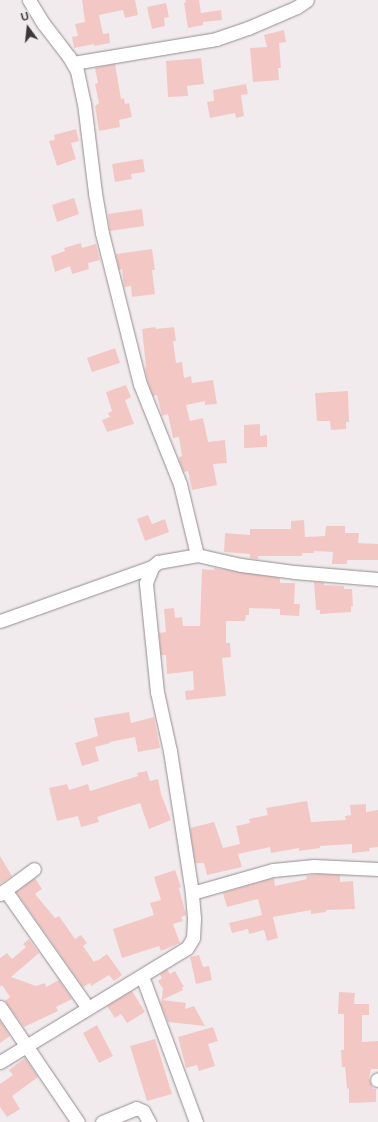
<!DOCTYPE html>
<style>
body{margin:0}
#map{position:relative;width:378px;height:1122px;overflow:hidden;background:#f2ebee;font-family:Helvetica,sans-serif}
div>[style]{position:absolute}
.building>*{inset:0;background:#f3c8c4}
.roads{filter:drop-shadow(0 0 1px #928c8f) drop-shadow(0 0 1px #928c8f)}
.street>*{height:13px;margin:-6.5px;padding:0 6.5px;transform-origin:6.5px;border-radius:6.5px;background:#fff}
span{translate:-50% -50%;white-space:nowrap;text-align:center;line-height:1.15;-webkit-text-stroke:3.5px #f2ebee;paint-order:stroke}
.north{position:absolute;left:8px;top:8px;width:40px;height:40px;-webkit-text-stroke:3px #f2ebee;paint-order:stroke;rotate:345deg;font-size:11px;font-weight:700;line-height:16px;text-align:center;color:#3b383a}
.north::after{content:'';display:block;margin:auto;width:14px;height:18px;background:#3b383a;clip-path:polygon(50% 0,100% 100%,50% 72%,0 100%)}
</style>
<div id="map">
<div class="building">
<div style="clip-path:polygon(82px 0,135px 0,138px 15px,125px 18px,123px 10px,99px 15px,103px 34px,109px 33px,110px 43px,94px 46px,94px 44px,74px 48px,72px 37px,78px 36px,75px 24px,85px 22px)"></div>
<div style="clip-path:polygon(185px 0,199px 0,201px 13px,221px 10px,222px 20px,203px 22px,203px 25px,188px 28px,184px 3px,186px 2px)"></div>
<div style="clip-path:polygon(166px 3px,169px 17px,164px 18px,165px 26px,152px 29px,147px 7px)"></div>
<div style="clip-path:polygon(284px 30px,286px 42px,279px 43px,281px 68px,278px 68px,279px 80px,253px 82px,250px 48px,267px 47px,264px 35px)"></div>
<div style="clip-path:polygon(201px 58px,204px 84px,187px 86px,188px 96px,168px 97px,166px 61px)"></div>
<div style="clip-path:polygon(115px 64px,121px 99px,124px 98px,125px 104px,129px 103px,132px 117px,119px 120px,120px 127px,99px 131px,95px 106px,99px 103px,95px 84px,98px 83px,95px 68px)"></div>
<div style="clip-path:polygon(246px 84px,248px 94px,241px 95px,244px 116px,236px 118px,235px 113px,210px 118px,207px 102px,214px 101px,213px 90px)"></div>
<div style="clip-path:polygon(76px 129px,79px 141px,71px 143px,76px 159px,57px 166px,49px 141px,55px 140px,54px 135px)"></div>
<div style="clip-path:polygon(143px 159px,145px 172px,131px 174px,132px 179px,115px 182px,112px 164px)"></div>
<div style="clip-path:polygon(74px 198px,79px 214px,57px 222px,52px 205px)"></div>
<div style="clip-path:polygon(142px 209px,144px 226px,110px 231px,108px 214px)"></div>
<div style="clip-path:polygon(81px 243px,82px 248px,96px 244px,100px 260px,88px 263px,89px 269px,72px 274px,70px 266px,55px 272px,51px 256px,65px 251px,64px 248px)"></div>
<div style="clip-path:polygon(152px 249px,155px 270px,152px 270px,155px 294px,132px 297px,131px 286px,124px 287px,122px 269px,119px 270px,116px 254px)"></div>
<div style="clip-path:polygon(155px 327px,156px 329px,174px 327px,176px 341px,173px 341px,176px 363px,182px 362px,184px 378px,191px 376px,192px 383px,213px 380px,217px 404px,205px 405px,205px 401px,186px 405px,190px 421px,203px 418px,208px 442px,225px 440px,227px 463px,213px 464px,217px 485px,192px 490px,188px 471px,184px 472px,180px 462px,179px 457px,182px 456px,179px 437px,173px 438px,168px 414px,162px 416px,157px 395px,153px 396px,148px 382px,145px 368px,146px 367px,142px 329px)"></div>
<div style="clip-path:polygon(115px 348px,120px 363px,92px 372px,87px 358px)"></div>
<div style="clip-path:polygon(126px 385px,131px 397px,125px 400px,134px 424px,107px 432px,102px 420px,110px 417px,108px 413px,112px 411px,106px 392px)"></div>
<div style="clip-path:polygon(348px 391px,349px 422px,346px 422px,346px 429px,331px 430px,330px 421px,317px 421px,315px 393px)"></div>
<div style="clip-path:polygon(260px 424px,260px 436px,267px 435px,267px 447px,244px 448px,244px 425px)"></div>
<div style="clip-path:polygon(148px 515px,152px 524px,165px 519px,169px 532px,145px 541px,137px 519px)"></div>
<div style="clip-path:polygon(304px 520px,305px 537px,325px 536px,326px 526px,345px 526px,345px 533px,359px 533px,358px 543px,378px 544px,378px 560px,347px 560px,347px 564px,332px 564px,333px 552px,314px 551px,314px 553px,302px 553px,302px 556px,258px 556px,258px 559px,250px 558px,250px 554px,224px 552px,225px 533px,250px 535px,250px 529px,291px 529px,291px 521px)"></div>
<div style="clip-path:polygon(214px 568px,280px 578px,280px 583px,295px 583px,294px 604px,300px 604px,299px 616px,280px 615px,280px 609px,249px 608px,249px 615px,246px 615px,245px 621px,226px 621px,226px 643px,230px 643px,231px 657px,222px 658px,226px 696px,186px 700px,185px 691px,194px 690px,193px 671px,167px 674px,166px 655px,161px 655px,159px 633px,166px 632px,164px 609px,174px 608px,175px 618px,182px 617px,183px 626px,200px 626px,202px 569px,214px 570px)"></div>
<div style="clip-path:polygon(314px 582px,324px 583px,324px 585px,344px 586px,344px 589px,352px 589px,353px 606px,351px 606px,351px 612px,320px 614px,320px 610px,316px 610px)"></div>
<div style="clip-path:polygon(129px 712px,131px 723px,154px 717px,160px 748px,138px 752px,135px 737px,110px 742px,110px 743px,95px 747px,99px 761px,82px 766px,75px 743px,98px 736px,94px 718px)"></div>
<div style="clip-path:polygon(147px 771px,150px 781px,158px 779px,161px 794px,171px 820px,149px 829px,140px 803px,97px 817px,99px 822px,81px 827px,78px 816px,57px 821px,49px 788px,67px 784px,69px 790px,88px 784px,90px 791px,138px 776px,137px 773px)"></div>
<div style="clip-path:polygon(307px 801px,311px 822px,346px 820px,345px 816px,351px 815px,350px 805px,366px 804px,366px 812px,378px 810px,378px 847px,369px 848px,370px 851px,352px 853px,352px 844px,320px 846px,320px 848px,299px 851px,299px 848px,271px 853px,270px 847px,238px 854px,242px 867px,207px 875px,204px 863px,195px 863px,190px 828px,214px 822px,223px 848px,240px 844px,236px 826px,250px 823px,249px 819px,268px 815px,266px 808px)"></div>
<div style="clip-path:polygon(0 856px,12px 876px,0 884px)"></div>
<div style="clip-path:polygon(175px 870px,181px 887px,179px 888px,186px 915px,181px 917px,183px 921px,173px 924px,180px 943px,161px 951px,159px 946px,122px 958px,113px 929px,154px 915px,150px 903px,161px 900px,154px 877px)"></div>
<div style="clip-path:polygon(319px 874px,340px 875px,340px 882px,353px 881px,355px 909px,326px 910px,326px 912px,311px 914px,311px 910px,273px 917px,278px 938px,267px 941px,264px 930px,249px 934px,248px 929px,232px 933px,229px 923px,262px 915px,258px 899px,227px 907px,223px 893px,274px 878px,275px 886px,307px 879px,306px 876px)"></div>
<div style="clip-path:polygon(35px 878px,42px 889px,35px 894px,55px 918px,59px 916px,75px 939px,81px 935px,87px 943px,83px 946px,94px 962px,96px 960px,97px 961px,107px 954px,122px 975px,114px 981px,109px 975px,91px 986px,90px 983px,83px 987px,16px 892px)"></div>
<div style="clip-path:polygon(29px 939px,39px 953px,11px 977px,36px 986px,45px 983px,46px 987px,59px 980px,72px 999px,56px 1007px,58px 1011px,24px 1027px,5px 1001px,10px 997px,2px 985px,0 987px,0 958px,7px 953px,12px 959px,26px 947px,23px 944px)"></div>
<div style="clip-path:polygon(199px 955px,203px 967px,209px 966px,212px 980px,196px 984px,190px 957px)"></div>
<div style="clip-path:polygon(167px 969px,170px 974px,175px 971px,184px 987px,182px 987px,183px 990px,162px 1000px,186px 1003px,185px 1009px,194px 1006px,205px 1026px,168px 1022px,161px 1004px,163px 989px,158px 981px,162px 978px,160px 974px)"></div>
<div style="clip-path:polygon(132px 991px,145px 1012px,127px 1023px,121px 1014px,115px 1018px,107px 1006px)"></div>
<div style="clip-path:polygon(339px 992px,355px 993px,354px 1004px,369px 1004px,369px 1015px,362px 1015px,362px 1042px,378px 1041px,378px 1069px,371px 1069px,369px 1078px,373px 1089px,376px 1089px,376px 1102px,349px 1103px,349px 1088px,347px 1089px,345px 1067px,342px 1067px,341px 1050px,344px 1050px,344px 1014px,338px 1014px)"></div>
<div style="clip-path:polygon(0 1021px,10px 1036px,0 1043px)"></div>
<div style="clip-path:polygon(97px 1025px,113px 1056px,99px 1063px,83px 1033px)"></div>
<div style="clip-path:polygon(213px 1027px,218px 1041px,208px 1044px,215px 1066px,199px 1071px,197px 1065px,186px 1068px,178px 1037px)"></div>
<div style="clip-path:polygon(155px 1039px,172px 1094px,147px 1101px,130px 1046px)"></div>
<div style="clip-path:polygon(25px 1058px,38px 1077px,12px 1096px,20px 1109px,7px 1117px,0 1107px,0 1084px,13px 1075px,9px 1070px)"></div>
</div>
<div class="roads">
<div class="street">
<div style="left:29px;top:0;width:27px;rotate:59deg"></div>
<div style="left:43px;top:23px;width:43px;rotate:52.6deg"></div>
<div style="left:69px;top:57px;width:16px;rotate:60deg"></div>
<div style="left:77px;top:71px;width:33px;rotate:78deg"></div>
<div style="left:84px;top:103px;width:91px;rotate:83deg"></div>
<div style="left:95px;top:193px;width:41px;rotate:80.1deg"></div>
<div style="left:102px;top:233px;width:156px;rotate:75.9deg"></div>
<div style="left:140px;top:384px;width:108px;rotate:68.2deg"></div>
<div style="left:180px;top:484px;width:73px;rotate:76.5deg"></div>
<div style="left:73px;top:63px;width:145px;rotate:-9.5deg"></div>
<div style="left:216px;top:39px;width:34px;rotate:-19deg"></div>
<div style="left:248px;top:28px;width:53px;rotate:-23.2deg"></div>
<div style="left:297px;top:7px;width:12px;rotate:-35deg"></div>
<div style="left:0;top:621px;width:161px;rotate:-19.6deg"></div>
<div style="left:5px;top:890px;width:144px;rotate:54.9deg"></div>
<div style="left:192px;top:893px;width:84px;rotate:-15.9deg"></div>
<div style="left:273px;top:870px;width:41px;rotate:-5.6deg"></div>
<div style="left:314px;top:866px;width:64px;rotate:2.7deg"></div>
<div style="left:0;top:894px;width:42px;rotate:-36.3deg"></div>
<div style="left:142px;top:976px;width:156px;rotate:69.7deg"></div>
<div style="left:0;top:1007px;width:139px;rotate:55.9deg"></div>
<div style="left:0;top:1062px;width:219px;rotate:-31.4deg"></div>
<div style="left:187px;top:948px;width:12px;rotate:-59deg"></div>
<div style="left:193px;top:938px;width:20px;rotate:-87deg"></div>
<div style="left:194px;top:918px;width:25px;rotate:-95deg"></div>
<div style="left:192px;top:893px;width:144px;rotate:-98.8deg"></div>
<div style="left:170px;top:751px;width:60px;rotate:-102.4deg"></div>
<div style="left:157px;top:692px;width:110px;rotate:-95.8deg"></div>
<div style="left:146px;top:583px;width:17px;rotate:-69deg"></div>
<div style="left:152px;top:567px;width:8px;rotate:-40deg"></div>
<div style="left:158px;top:562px;width:40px;rotate:-10deg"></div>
<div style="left:197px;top:555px;width:45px;rotate:12.8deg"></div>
<div style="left:241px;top:565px;width:53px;rotate:7.5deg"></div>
<div style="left:294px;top:572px;width:84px;rotate:4.8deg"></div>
<div style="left:377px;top:1080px;width:1px;rotate:-45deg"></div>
<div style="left:102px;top:1122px;width:37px;rotate:-22deg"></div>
<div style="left:136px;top:1108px;width:8px;rotate:23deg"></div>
<div style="left:143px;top:1111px;width:13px;rotate:61deg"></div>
</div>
</div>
<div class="north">U</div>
</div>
